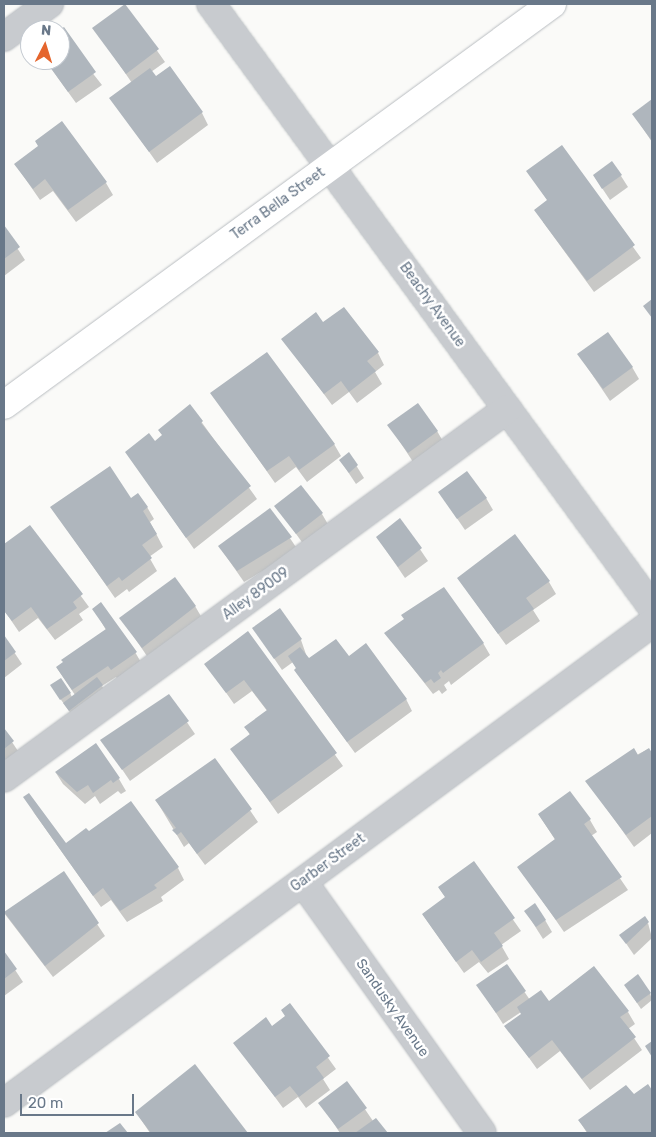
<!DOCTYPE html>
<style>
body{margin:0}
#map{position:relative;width:656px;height:1137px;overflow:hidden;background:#fafaf8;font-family:Rubik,sans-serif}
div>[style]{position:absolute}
.shadow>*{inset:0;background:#0003}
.building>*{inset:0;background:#afb6bd}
.roads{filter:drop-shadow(0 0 1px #b9bdc1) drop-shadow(0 0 1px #b9bdc1)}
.minor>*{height:28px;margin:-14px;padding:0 14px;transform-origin:14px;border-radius:14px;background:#c8cbcf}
.major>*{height:28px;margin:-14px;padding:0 14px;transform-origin:14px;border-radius:14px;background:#fff}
span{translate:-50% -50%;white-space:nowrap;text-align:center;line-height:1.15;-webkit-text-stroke:5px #fff;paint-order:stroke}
.street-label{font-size:14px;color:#697889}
.frame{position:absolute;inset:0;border:5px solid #697889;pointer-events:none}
.north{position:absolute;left:20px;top:20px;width:50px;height:50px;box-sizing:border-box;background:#fff;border:1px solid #c3c9d0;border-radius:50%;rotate:5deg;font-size:14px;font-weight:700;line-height:20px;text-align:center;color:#697889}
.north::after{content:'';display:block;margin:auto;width:18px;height:22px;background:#e5652d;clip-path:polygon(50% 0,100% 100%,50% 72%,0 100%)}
.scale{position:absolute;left:20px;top:1094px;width:114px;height:22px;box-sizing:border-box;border:2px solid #697889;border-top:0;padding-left:6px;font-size:15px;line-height:18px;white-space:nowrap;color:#697889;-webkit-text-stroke:4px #fff;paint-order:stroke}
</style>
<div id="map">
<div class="shadow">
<div style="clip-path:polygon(125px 5px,165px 62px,151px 72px,156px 78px,202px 113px,208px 125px,157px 163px,111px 98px,132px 83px,94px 28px)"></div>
<div style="clip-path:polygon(60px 32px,102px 85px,76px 103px,45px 60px,60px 60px)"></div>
<div style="clip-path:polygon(652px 101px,652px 142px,634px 115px)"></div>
<div style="clip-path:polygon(561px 147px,641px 258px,594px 292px,543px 222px,548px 201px,528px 171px)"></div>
<div style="clip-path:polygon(15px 164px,106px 183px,113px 195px,76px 222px,53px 191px,40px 200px)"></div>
<div style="clip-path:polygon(594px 176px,621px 176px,628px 187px,610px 200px)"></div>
<div style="clip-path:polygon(4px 228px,25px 260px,4px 276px)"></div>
<div style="clip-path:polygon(323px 324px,378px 353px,384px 365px,375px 372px,382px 384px,357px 403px,349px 392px,332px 405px,283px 339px)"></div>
<div style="clip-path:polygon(579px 355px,632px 367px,639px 379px,610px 401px)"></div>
<div style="clip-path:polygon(212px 393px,334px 444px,341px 456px,307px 482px,296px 467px,275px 483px)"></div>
<div style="clip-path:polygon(190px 406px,257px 499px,194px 549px,126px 452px,155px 443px)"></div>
<div style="clip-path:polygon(389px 425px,437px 431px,444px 443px,415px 465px)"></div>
<div style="clip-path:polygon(349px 454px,364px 478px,356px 484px,340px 460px)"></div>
<div style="clip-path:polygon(439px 492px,486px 498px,493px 510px,465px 530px)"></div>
<div style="clip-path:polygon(131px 500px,147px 507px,154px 519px,150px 522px,163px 547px,149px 557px,157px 571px,129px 592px,127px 589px,115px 598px,52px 508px)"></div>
<div style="clip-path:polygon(276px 506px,322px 514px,329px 526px,304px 545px)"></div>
<div style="clip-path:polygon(270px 509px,298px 550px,244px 582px,219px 546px)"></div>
<div style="clip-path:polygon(400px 520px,428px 561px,405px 578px,377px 537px)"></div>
<div style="clip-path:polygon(30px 527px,89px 607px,79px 614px,83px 620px,55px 640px,38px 618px,19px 632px,4px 610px,4px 546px)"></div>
<div style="clip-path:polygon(458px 578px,549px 582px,556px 594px,533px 610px,540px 621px,506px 645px)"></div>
<div style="clip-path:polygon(195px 606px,202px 618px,149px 659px,121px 618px)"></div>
<div style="clip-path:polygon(94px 609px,135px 652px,142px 664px,119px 681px,116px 677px,102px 686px,109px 698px,72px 715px,59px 697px,70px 693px,72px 697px,75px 695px,57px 668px,106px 630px)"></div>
<div style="clip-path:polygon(254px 629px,301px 640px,308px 660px,406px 699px,412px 711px,355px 753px,303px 682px,293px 662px,282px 670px)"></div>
<div style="clip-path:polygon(248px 633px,343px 766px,278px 814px,232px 749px,250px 735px,246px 728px,268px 712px,252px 691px,234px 704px,206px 664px)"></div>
<div style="clip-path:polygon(386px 634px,483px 643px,490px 655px,451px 685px,449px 681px,444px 685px,447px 690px,442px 694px,439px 690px,433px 694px)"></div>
<div style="clip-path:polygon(4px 637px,22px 664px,4px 678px)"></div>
<div style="clip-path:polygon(169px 696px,195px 734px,130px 781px,102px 740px)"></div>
<div style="clip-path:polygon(4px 730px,20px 754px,4px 766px)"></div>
<div style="clip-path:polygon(648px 749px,652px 755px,652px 833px,634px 847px,587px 781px)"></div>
<div style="clip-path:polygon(215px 760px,258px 822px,205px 865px,189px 843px,184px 847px,181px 842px,156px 800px)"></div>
<div style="clip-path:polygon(56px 773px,119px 779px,126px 791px,121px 794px,118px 791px,100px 804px,95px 796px,85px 804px,63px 784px)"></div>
<div style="clip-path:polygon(32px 810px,65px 845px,178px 868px,184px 880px,161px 897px,163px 901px,127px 922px,111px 900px,101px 907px)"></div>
<div style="clip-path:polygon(539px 815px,590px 820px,597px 832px,591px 836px,628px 890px,564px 932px,519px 867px,556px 841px)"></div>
<div style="clip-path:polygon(473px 863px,521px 931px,501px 945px,509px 959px,488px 973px,479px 962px,464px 973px,423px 915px,446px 898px,439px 888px)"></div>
<div style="clip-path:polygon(63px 873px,105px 936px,53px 977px,4px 913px)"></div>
<div style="clip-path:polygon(526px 912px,545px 920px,552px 932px,543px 939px)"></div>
<div style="clip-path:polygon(648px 923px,652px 938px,634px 955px,621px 936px)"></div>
<div style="clip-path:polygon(4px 953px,23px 982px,4px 996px)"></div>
<div style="clip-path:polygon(506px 965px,530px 1000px,628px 1012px,635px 1024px,628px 1029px,642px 1050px,590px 1090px,560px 1051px,537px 1069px,506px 1026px,522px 1014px,521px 1012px,503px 1024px,478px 985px)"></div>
<div style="clip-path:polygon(629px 991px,650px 993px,652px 1000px,641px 1009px)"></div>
<div style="clip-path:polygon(290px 1005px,336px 1069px,323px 1079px,330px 1090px,306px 1108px,298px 1097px,283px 1108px,235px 1043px,272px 1028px,286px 1017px)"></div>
<div style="clip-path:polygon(195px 1066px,246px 1133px,150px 1133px,136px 1112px)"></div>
<div style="clip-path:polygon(347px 1083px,373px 1121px,376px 1120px,386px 1133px,340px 1133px,320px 1103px)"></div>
<div style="clip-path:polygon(648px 1086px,652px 1092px,652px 1133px,587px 1133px,579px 1120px,633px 1096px)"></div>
</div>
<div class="building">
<div style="clip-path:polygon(125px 4px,159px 49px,126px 74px,92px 28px)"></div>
<div style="clip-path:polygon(64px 27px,96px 72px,68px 92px,45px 60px,60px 60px,60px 30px)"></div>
<div style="clip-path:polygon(170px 66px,203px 112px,149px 152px,109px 98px,150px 68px,156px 76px)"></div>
<div style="clip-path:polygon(652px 99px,652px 141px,632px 114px)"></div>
<div style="clip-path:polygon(62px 121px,107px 182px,68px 210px,45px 179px,33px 189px,14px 164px,38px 146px,35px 141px)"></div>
<div style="clip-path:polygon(562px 145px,635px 245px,587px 281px,534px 210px,547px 200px,526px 171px)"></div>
<div style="clip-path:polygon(612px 161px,622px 175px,602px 189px,593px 175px)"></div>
<div style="clip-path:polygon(4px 225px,20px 247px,4px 259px)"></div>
<div style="clip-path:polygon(652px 299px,652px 318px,643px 306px)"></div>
<div style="clip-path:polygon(344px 307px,379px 352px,367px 361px,376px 371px,349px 392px,341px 381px,324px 394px,281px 339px,316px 312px,323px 322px)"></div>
<div style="clip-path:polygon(608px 332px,633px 367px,603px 389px,577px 354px)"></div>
<div style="clip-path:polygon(267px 352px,335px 444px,299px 470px,289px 456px,267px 471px,210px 393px)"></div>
<div style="clip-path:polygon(418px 403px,438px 431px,408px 453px,387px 425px)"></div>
<div style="clip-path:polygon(190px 404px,203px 421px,201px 423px,251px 486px,186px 538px,125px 452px,149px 433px,155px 441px,162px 435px,158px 430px)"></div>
<div style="clip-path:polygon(349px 452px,358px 465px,349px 473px,339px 460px)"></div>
<div style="clip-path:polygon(110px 466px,131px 498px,138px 493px,148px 507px,143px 511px,157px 534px,142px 545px,152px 558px,122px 581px,119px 577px,107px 586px,50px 507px)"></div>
<div style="clip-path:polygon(467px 471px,487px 498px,457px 519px,438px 492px)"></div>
<div style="clip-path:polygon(301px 485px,323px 513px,296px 534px,274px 506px)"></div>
<div style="clip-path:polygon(270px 508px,292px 537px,237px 571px,218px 546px)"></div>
<div style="clip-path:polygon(400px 518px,422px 548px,398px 567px,376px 537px)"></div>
<div style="clip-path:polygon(30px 525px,83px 594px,73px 602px,77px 608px,47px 629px,31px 607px,12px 621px,4px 611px,4px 544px)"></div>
<div style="clip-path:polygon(515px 534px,550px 581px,526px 598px,534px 609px,498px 634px,457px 578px)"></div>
<div style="clip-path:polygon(175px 577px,196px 606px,142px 648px,119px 618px)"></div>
<div style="clip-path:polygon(444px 587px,484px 643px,443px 673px,441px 670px,438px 673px,441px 678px,434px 683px,431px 679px,425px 683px,384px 633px,404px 619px,401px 615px)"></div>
<div style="clip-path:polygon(101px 602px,137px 652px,111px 670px,108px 666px,72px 690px,56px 667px,63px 662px,61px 660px,106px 629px,92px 609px)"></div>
<div style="clip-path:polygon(280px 608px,302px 639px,274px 659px,252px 628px)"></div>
<div style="clip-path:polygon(248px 631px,337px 753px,270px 802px,230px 749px,250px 734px,244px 727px,267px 710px,244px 680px,226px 693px,204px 664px)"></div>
<div style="clip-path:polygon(4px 635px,16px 652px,4px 661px)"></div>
<div style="clip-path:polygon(336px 639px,349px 656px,366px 643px,407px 699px,347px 742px,294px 670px,296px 668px,288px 656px,300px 647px,309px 658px)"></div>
<div style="clip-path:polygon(97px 677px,103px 685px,69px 711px,63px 703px)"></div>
<div style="clip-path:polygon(61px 678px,71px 693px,60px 700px,50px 685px)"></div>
<div style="clip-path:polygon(169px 694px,189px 721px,122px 770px,100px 740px)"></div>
<div style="clip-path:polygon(4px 728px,14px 741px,4px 749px)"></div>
<div style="clip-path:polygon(96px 743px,120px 778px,113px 783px,111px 780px,93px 793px,88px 785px,77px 792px,55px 772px)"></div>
<div style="clip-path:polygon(634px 748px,638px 755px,649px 748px,652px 753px,652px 816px,626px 835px,585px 781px)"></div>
<div style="clip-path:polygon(215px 758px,252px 809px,197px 854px,181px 832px,177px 835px,172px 830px,176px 828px,155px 800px)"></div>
<div style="clip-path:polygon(570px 791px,591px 819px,584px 824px,622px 877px,556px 920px,517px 867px,555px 839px,538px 814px)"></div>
<div style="clip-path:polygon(29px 793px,66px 843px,86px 828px,89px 831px,131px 801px,179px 867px,154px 885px,157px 888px,120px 911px,103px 888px,93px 896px,23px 797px)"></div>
<div style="clip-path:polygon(474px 861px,515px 918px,494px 933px,503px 946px,481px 962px,472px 950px,456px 962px,422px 914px,445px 897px,438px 887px)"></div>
<div style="clip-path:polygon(64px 871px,99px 923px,45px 966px,4px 912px)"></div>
<div style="clip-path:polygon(535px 903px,546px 920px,536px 927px,524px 911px)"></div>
<div style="clip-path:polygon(645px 916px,649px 922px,626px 944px,619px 935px)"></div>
<div style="clip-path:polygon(4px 951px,17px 969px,4px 979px)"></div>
<div style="clip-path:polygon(507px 964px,526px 991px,496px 1013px,476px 985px)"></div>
<div style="clip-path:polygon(594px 966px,629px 1011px,620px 1017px,636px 1037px,582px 1079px,552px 1040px,529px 1058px,504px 1026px,521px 1014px,517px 1007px,541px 990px,549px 1001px)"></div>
<div style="clip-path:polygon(638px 974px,651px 993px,637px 1003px,624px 985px)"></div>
<div style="clip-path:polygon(290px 1003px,330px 1056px,316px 1067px,324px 1078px,299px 1097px,290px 1086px,275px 1097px,233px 1043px,266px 1017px,272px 1026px,285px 1016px,281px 1010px)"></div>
<div style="clip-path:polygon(652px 1041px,652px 1057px,645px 1046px)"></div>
<div style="clip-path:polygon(195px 1064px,248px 1133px,151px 1133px,135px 1112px)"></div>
<div style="clip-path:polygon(347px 1081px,367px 1108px,338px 1129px,318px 1103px)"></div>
<div style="clip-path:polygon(648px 1084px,652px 1090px,652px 1133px,588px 1133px,578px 1120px,626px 1085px,634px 1094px)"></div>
<div style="clip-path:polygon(376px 1118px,388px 1133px,355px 1133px)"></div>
<div style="clip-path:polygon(120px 1123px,128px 1133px,105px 1133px)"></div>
</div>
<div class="roads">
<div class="minor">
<div style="left:211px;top:4px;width:747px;rotate:53.82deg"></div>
<div style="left:4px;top:37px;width:56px;rotate:-36.3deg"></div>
<div style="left:4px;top:778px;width:624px;rotate:-36.26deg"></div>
<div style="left:303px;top:882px;width:308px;rotate:54.5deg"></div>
<div style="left:4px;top:1103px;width:806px;rotate:-36.53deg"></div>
</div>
<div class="major">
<div style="left:4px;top:405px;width:679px;rotate:-36.19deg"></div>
</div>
</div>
<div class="street-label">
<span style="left:278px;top:204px;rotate:-36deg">Terra Bella Street</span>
<span style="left:432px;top:305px;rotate:54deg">Beachy Avenue</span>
<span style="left:256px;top:594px;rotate:-36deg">Alley 89009</span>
<span style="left:328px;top:863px;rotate:-36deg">Garber Street</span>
<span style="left:392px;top:1008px;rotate:55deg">Sandusky Avenue</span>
</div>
<div class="frame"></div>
<div class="north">N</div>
<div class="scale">20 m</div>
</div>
